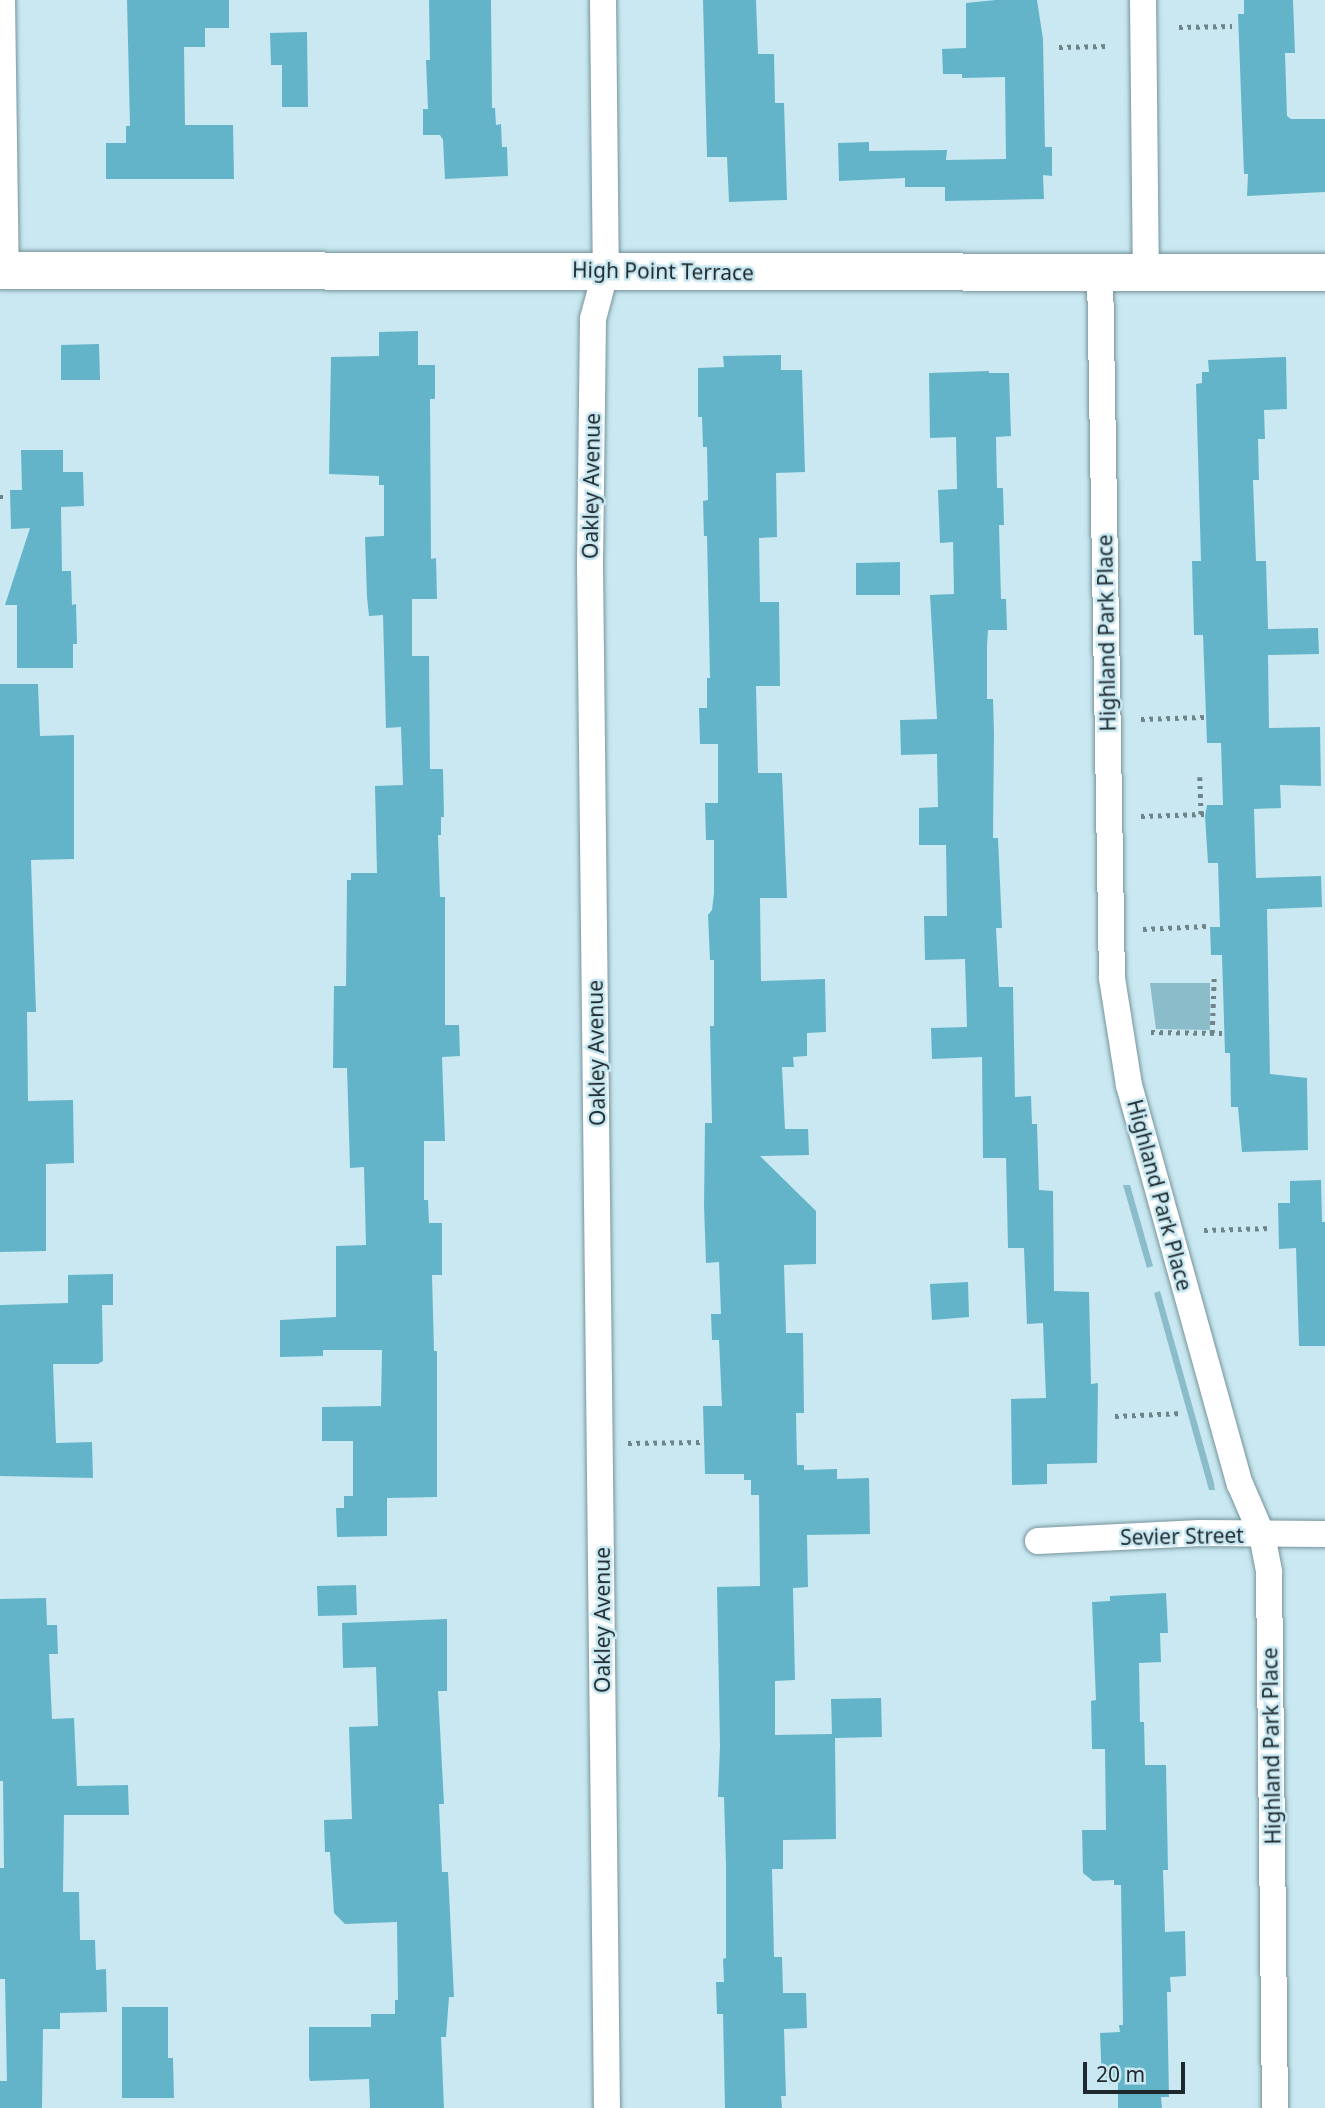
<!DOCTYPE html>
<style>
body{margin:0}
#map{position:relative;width:1325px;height:2108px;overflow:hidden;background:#c9e8f1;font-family:"Noto Sans",sans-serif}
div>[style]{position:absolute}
.green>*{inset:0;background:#8bbcca}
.building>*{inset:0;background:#64b4c9}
.path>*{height:4.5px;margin-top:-2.25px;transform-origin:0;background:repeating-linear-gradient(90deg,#6f8389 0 3.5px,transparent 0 8.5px)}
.roads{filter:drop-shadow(0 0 2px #77949c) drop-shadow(0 0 2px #77949c)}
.street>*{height:26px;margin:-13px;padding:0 13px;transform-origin:13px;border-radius:13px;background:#fff}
.secondary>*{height:37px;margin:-18.5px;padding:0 18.5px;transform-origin:18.5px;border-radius:18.5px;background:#fff}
span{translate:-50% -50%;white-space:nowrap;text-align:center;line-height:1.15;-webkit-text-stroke:5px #c9e8f1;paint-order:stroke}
.street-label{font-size:21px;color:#1e292d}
.scale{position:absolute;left:1083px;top:2062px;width:102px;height:32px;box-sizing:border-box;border:4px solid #1e292d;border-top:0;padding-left:9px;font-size:21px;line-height:24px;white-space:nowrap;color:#1e292d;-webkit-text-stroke:5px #c9e8f1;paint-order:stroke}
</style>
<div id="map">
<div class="green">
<div style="clip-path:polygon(1150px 983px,1210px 983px,1210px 1030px,1156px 1029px)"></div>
<div style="clip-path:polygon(1123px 1185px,1130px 1185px,1153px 1266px,1147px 1268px)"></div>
<div style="clip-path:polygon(1160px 1291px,1214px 1483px,1215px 1490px,1209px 1490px,1154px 1293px)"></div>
</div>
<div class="building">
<div style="clip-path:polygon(127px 0,229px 0,229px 28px,205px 28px,205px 47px,184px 47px,185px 125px,233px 125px,234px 179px,106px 179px,106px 143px,126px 143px,126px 126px,130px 126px)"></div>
<div style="clip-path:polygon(429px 0,491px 0,492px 108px,495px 108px,496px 125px,501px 124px,502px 147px,507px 147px,508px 176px,445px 179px,443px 140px,440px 135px,423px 135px,423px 109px,428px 109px,426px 60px,430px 60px)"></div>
<div style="clip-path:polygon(703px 0,756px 0,758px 54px,774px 54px,775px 103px,784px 103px,787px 200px,729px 202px,727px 157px,707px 157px)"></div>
<div style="clip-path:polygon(996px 0,1037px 0,1043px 39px,1045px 147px,1052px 147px,1052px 176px,1043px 175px,1044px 199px,945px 201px,945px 187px,905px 187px,905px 178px,839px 181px,838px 143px,869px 142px,869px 151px,947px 150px,946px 160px,1006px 159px,1005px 77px,962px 78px,962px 74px,943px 74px,942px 49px,966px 48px,966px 3px)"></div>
<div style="clip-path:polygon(1244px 0,1293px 0,1295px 53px,1285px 53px,1287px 116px,1291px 119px,1325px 119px,1325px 192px,1247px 196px,1248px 174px,1244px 174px,1238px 14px,1244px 14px)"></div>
<div style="clip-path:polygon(307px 32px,308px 107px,282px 107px,282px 65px,271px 65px,270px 33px)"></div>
<div style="clip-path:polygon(418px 331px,418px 365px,435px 365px,435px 399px,430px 399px,431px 559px,436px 558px,437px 599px,412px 599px,412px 656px,429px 656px,430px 769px,443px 769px,444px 817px,441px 817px,441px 835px,438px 835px,440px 897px,445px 897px,445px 1025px,459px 1025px,460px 1056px,442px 1057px,445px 1141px,424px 1141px,424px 1200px,428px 1200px,429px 1223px,442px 1223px,442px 1275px,432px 1275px,434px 1351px,437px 1351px,437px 1497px,387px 1498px,387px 1536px,337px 1537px,336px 1508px,344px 1508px,344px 1496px,353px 1496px,353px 1441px,322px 1441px,322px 1407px,381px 1406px,382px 1350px,323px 1350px,323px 1356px,280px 1357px,280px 1320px,336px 1317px,336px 1246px,366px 1245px,364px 1167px,350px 1168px,347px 1068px,333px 1068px,334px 986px,346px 986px,347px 880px,351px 880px,351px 873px,377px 873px,375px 786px,403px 785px,401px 727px,386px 728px,383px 615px,369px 616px,367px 597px,365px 537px,384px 536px,384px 485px,379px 485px,379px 476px,329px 474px,331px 357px,379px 356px,379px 332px)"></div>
<div style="clip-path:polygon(99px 344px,100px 380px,61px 380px,61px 345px)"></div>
<div style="clip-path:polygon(781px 355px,781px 370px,802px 370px,805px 472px,776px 473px,777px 537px,759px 538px,760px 602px,779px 602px,780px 686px,756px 686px,758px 773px,782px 773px,787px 898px,760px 898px,761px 981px,825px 979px,826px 1032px,807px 1033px,807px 1056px,793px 1057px,794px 1067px,782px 1067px,785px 1129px,808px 1129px,809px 1155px,760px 1156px,816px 1211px,816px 1264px,784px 1265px,786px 1333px,803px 1333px,804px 1413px,796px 1413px,797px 1465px,804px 1465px,804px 1470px,837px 1469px,837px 1479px,869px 1478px,870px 1534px,807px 1535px,808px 1587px,793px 1588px,795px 1680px,775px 1681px,775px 1735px,832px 1734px,831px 1699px,881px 1698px,882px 1737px,835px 1738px,836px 1839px,783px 1840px,783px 1869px,772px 1869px,774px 1957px,782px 1957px,783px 1993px,806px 1993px,807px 2028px,784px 2029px,786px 2096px,781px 2096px,782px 2108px,725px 2108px,723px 2014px,717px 2014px,716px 1982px,724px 1982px,723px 1959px,726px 1958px,726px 1865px,724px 1797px,718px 1797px,720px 1746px,717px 1587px,760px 1586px,759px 1495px,751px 1495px,751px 1480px,744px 1480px,744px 1474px,705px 1474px,703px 1406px,722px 1406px,719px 1340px,712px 1340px,711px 1314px,721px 1314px,719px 1262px,706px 1263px,704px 1205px,705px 1123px,712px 1123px,710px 1026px,714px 1026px,714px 960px,710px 960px,708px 915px,712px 910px,714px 893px,714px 840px,706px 840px,705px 803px,718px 803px,718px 744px,700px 744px,699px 708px,707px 708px,707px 678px,710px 678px,707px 536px,704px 536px,703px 501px,708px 500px,707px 447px,703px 447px,702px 417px,698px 417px,698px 368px,724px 367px,723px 356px)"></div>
<div style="clip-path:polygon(1286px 357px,1287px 409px,1264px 410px,1265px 439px,1258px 439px,1259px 480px,1253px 480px,1256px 561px,1266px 561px,1268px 629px,1318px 628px,1319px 654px,1268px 655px,1269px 728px,1320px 727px,1321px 786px,1280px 785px,1281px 808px,1254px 809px,1256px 878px,1321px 876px,1322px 907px,1267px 909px,1270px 1074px,1307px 1078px,1308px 1150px,1242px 1152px,1238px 1107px,1231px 1107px,1230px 1053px,1225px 1053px,1222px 955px,1211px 955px,1210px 927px,1220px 927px,1218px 863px,1208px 863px,1205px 816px,1207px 805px,1223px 805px,1221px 743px,1207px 743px,1203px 635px,1194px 635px,1192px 561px,1201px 561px,1196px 384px,1202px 383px,1202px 372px,1209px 372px,1208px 360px)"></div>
<div style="clip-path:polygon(989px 371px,989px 373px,1009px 373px,1011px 436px,996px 437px,997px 488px,1003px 488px,1004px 525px,999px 525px,1001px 599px,1006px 599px,1007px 630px,988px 630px,987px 646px,987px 699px,993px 699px,994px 734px,993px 838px,998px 838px,1002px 928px,996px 928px,999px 987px,1013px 987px,1015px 1097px,1031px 1096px,1032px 1124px,1037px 1124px,1039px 1190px,1053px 1191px,1054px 1291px,1089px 1292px,1091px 1384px,1098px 1383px,1097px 1463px,1047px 1464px,1047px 1484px,1012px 1485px,1011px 1399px,1046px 1398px,1043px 1323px,1027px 1324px,1024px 1248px,1008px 1248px,1006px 1158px,983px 1158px,982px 1057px,932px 1059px,931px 1028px,967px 1027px,965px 959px,925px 960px,924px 916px,947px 916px,946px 845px,919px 845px,919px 808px,938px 807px,937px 754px,901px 755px,900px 720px,937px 719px,930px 595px,954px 594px,953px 542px,940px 543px,938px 490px,957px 489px,956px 437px,930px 438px,929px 373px)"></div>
<div style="clip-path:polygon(21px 450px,63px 450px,63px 472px,83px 472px,84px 506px,61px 507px,62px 571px,71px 571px,72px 605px,76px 604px,77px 644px,73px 644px,73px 668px,17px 668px,17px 605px,5px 605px,30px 528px,11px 529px,10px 490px,22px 490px)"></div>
<div style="clip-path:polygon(900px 562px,900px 595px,856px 595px,856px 563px)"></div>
<div style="clip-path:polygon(0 684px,38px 684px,40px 736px,74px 735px,74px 859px,31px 860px,36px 1012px,27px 1012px,28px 1101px,73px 1100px,74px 1163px,46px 1164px,46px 1251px,0 1252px)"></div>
<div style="clip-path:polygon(1321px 1180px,1322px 1222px,1325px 1222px,1325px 1346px,1299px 1346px,1296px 1248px,1279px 1249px,1278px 1203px,1290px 1203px,1290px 1181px)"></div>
<div style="clip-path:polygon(113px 1274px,113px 1305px,102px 1305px,103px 1361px,98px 1364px,53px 1364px,56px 1443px,92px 1442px,93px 1478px,0 1476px,0 1305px,68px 1303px,68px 1275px)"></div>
<div style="clip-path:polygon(968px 1282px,969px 1317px,932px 1320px,930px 1284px)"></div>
<div style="clip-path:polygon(356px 1585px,357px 1615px,318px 1616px,317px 1586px)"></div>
<div style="clip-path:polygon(1166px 1593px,1168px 1633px,1160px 1633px,1161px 1662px,1139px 1663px,1140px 1722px,1144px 1722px,1145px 1765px,1166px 1765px,1168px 1870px,1163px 1870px,1165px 1932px,1185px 1931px,1186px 1976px,1170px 1977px,1171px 1992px,1167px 1992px,1169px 2097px,1161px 2097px,1162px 2108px,1118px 2108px,1118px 2084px,1102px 2084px,1100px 2033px,1120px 2032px,1119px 2025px,1123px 2025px,1121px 1885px,1114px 1885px,1114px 1880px,1093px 1881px,1083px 1873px,1082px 1830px,1106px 1830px,1105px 1749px,1092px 1749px,1091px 1701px,1096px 1700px,1092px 1602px,1110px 1601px,1110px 1596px)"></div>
<div style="clip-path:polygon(46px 1598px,47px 1625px,57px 1625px,58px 1654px,49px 1654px,52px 1719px,74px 1718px,77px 1786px,128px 1785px,129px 1815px,64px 1815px,63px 1892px,79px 1892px,80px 1940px,95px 1940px,96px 1970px,106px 1969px,107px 2012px,60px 2013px,60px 2029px,43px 2029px,42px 2108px,0 2108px,0 2081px,7px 2081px,5px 1979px,0 1979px,0 1868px,4px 1868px,3px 1781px,0 1781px,0 1599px)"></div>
<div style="clip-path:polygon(447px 1619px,447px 1691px,438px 1691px,444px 1804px,439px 1804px,442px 1872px,448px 1872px,454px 1997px,449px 1997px,446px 2037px,441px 2037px,444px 2108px,370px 2108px,369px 2079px,310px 2081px,309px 2077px,309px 2027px,371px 2027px,371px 2014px,395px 2014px,395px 2000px,398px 2000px,397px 1922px,345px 1924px,334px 1913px,330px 1852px,325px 1852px,324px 1820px,352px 1819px,349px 1727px,378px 1726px,376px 1667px,343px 1668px,342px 1623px)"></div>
<div style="clip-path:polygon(122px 2007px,168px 2007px,168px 2058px,173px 2058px,174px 2098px,122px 2098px)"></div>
</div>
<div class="path">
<div style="left:1179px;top:27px;width:53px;rotate:-1.1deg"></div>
<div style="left:1059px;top:47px;width:50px;rotate:-1.1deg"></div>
<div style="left:0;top:497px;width:7px"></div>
<div style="left:1141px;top:719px;width:63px;rotate:-1.8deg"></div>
<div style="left:1200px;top:777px;width:37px;rotate:88deg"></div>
<div style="left:1141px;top:816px;width:64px;rotate:-1.8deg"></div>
<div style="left:1143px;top:929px;width:64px;rotate:-2.7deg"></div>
<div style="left:1151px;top:1032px;width:71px;rotate:0.8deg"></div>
<div style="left:1212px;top:1033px;width:57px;rotate:-88deg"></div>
<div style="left:1204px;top:1230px;width:67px;rotate:-1.7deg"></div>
<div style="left:1115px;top:1416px;width:68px;rotate:-2.5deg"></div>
<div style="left:628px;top:1443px;width:74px;rotate:-0.8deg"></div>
</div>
<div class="roads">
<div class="street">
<div style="left:2px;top:0;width:270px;rotate:89.2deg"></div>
<div style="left:603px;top:0;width:270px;rotate:89.4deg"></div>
<div style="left:606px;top:270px;width:51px;rotate:104.9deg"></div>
<div style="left:593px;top:319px;width:246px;rotate:90.7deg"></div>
<div style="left:590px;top:565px;width:1543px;rotate:89.37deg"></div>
<div style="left:1143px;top:0;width:271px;rotate:89.4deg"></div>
<div style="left:1100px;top:271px;width:707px;rotate:89.03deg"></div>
<div style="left:1112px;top:978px;width:108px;rotate:81deg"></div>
<div style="left:1129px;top:1085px;width:414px;rotate:74.5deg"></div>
<div style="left:1240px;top:1484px;width:56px;rotate:66.7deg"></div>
<div style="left:1262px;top:1535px;width:38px;rotate:79deg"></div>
<div style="left:1269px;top:1572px;width:536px;rotate:89.36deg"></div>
<div style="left:1038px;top:1541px;width:162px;rotate:-2.8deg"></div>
<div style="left:1200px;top:1533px;width:125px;rotate:0.5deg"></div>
</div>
<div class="secondary">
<div style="left:0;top:270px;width:1325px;rotate:0.09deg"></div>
</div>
</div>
<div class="street-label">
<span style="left:663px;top:271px;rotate:1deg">High Point Terrace</span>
<span style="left:591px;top:486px;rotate:-89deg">Oakley Avenue</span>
<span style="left:1106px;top:633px;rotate:-91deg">Highland Park Place</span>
<span style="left:596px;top:1053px;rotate:-91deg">Oakley Avenue</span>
<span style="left:1160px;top:1195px;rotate:75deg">Highland Park Place</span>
<span style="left:1182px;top:1536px;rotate:-1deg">Sevier Street</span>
<span style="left:602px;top:1620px;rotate:-90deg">Oakley Avenue</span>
<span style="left:1271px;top:1746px;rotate:-91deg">Highland Park Place</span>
</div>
<div class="scale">20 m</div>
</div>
